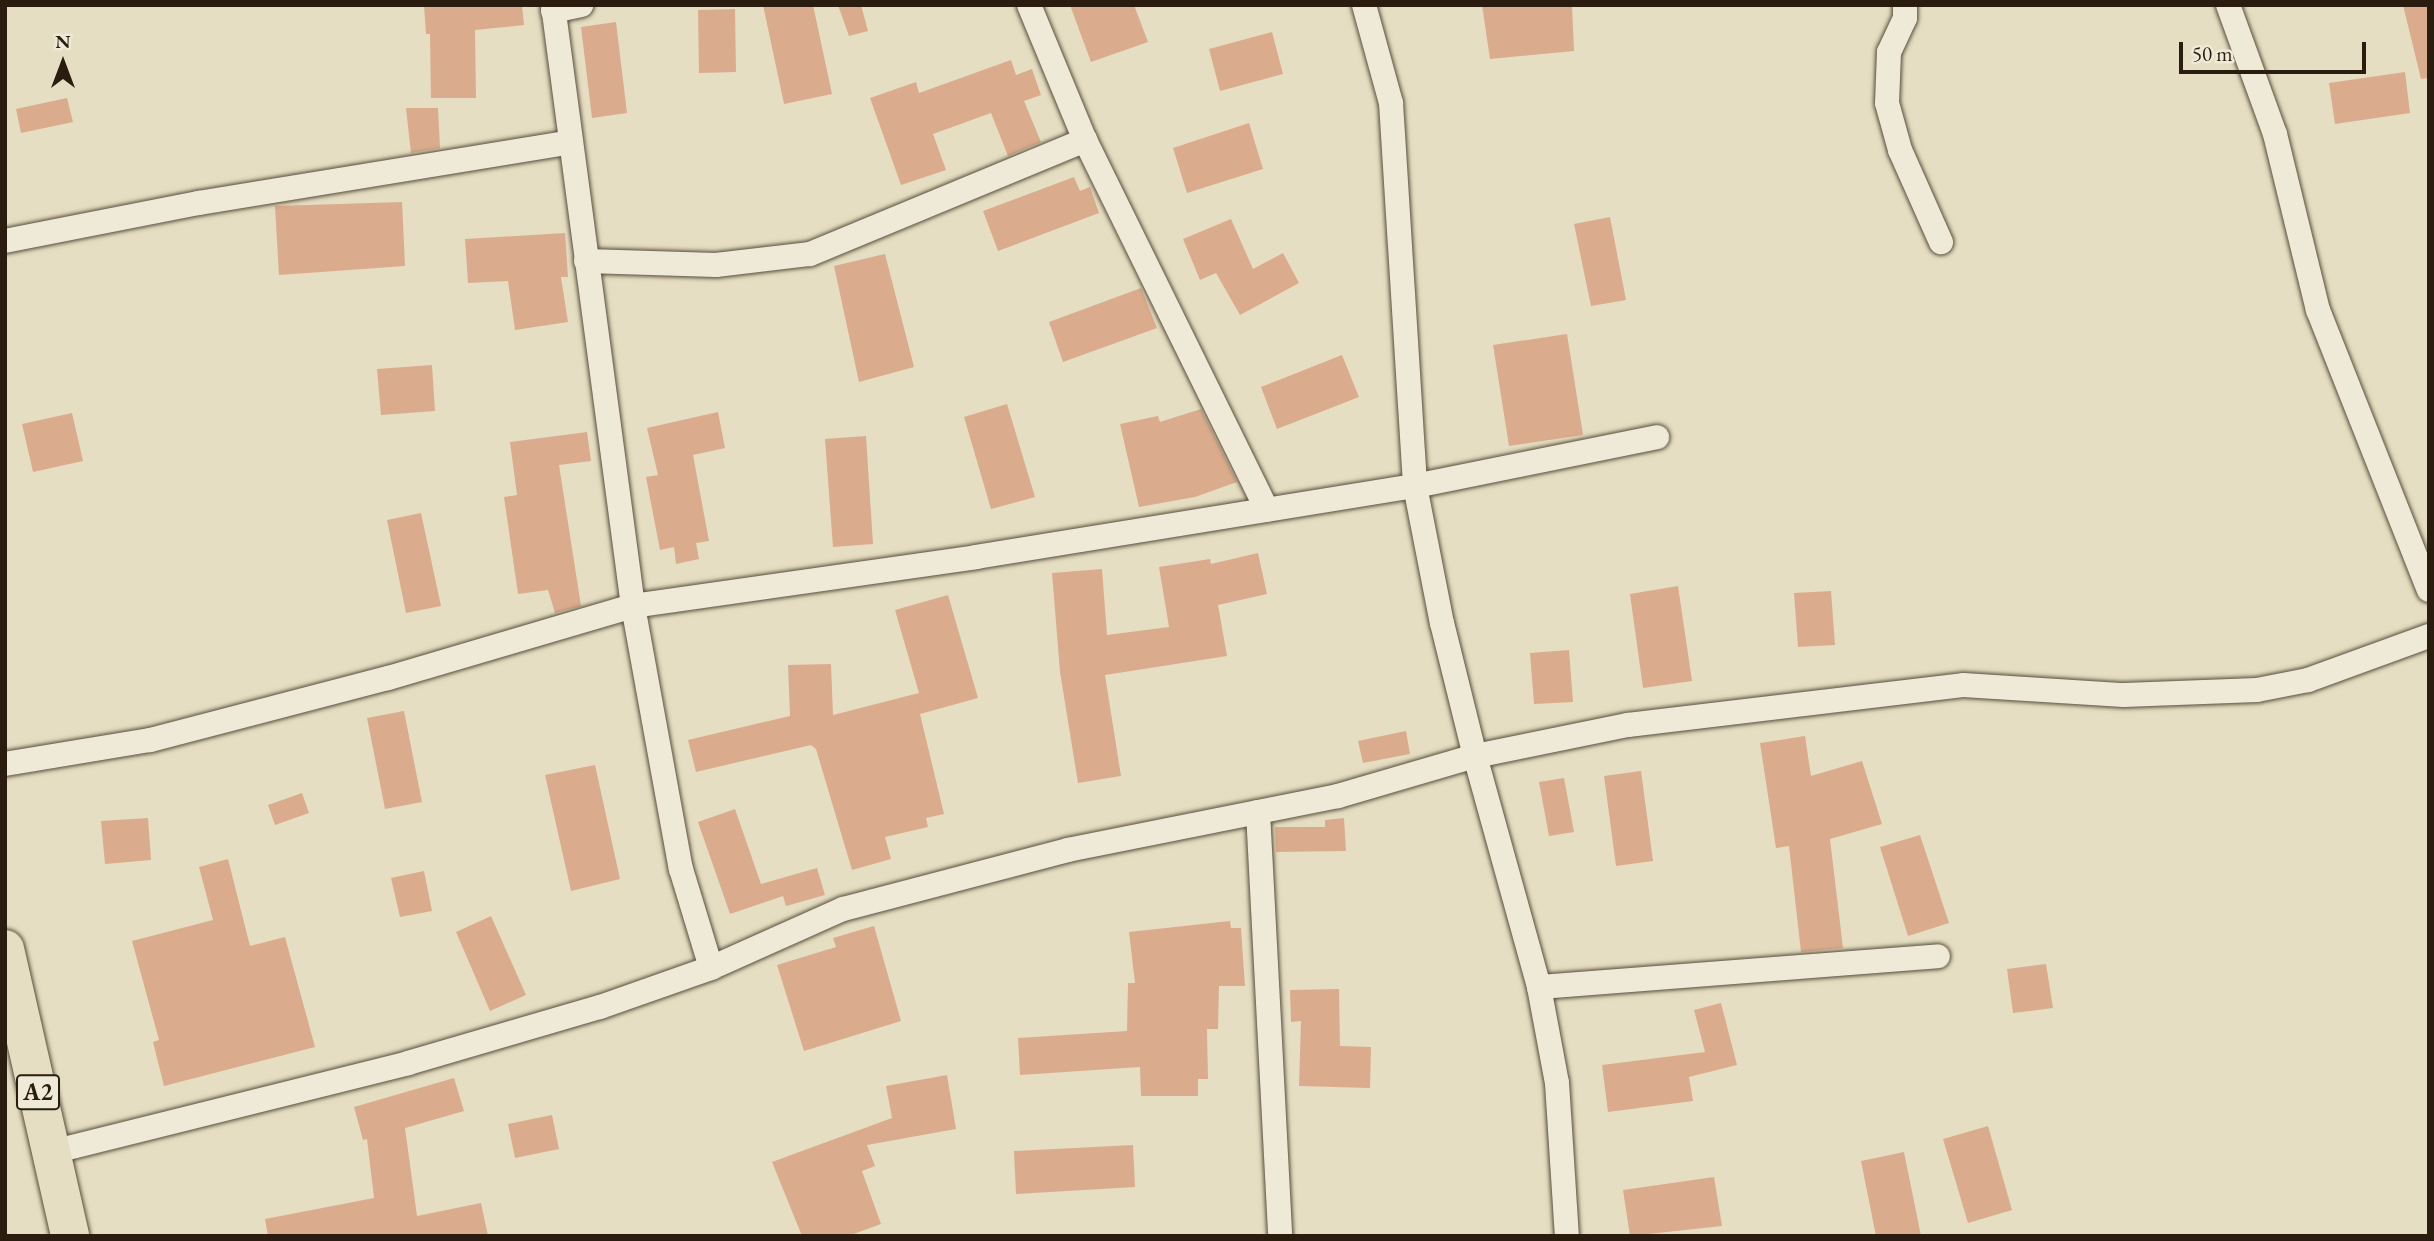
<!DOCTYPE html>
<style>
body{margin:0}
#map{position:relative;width:2434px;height:1241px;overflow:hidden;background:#e6dec2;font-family:"EB Garamond",serif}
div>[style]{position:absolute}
.building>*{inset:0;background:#daac8d}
.roads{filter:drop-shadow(0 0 2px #594d3c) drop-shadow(0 0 2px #594d3c)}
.street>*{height:24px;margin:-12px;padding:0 12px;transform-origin:12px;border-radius:12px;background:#efead7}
.highway>*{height:38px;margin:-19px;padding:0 19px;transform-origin:19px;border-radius:19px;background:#e6dec2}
span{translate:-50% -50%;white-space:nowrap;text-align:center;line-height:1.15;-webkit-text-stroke:6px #efead7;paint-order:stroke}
.shield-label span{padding:2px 5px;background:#efead7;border:2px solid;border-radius:5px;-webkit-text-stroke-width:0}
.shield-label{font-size:24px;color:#2a1d10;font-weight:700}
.frame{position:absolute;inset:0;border:7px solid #2a1d10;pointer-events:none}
.north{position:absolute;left:28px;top:28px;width:70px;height:70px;-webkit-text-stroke:5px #efead7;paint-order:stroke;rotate:0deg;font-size:19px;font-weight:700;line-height:28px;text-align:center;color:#2a1d10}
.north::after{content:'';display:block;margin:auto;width:24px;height:32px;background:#2a1d10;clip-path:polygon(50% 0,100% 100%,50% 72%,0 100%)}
.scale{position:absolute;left:2179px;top:42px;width:187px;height:32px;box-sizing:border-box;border:4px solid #2a1d10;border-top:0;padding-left:9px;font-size:21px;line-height:24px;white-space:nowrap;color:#2a1d10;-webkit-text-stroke:5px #efead7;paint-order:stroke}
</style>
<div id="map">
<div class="building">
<div style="clip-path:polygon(424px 5px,522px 5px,524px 25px,475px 30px,476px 98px,431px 98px,430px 34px,426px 34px)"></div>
<div style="clip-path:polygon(763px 5px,813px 5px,832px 94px,784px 104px)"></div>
<div style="clip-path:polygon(838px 5px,861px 5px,868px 31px,849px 36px)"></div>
<div style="clip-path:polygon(1070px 5px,1134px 5px,1148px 42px,1091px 62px)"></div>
<div style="clip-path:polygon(1482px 5px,1572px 5px,1574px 51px,1490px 59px)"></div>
<div style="clip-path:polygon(2403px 5px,2429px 5px,2429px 78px,2421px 79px)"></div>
<div style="clip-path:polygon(735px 9px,736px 72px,699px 73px,698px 10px)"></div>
<div style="clip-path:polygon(616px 22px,627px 113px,592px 118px,581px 27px)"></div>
<div style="clip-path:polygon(1272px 32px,1283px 74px,1220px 91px,1209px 49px)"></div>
<div style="clip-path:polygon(1011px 60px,1016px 75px,1032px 69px,1041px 95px,1024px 101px,1041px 142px,1008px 156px,991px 113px,933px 134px,946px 170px,901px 185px,870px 98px,916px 82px,919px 93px)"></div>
<div style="clip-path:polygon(2405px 72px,2410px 113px,2335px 124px,2329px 83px)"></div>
<div style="clip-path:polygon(67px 98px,73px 122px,21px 133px,16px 109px)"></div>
<div style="clip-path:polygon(406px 108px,438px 108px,440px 148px,411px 153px)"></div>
<div style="clip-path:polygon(1249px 123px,1263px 169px,1187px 193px,1173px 148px)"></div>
<div style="clip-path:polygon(1074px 177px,1080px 191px,1090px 187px,1099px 213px,998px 251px,983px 211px)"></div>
<div style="clip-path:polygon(402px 202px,405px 266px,279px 275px,275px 206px)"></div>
<div style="clip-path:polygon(1610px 217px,1626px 300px,1591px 306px,1574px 224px)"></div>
<div style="clip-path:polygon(1231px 219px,1253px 269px,1283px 253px,1299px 283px,1240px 315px,1216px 273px,1200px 280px,1183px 239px)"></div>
<div style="clip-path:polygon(565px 233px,568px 277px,561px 277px,568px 322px,515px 330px,508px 281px,468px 283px,465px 239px)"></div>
<div style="clip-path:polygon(885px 254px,914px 367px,859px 382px,834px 266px)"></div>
<div style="clip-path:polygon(1141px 288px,1157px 328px,1063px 362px,1049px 322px)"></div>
<div style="clip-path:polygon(1567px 334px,1583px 435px,1509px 446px,1493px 345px)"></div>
<div style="clip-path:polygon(1342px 355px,1359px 397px,1277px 429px,1261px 387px)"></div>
<div style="clip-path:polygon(432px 365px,435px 411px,381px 415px,377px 369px)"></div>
<div style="clip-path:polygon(1007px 404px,1035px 497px,991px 509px,964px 417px)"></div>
<div style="clip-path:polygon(1201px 409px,1237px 482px,1195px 497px,1139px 507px,1120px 424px,1158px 416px,1160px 422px)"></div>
<div style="clip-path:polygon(718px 412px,725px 448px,693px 455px,709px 541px,696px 543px,699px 559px,676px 564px,674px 547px,660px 550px,646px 477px,658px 475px,647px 428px)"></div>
<div style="clip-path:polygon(72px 413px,83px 461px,33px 472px,22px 424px)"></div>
<div style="clip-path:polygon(587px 432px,591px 461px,559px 465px,581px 606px,555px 613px,548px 590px,518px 594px,504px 497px,517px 495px,510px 442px)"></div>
<div style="clip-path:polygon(866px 436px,873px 544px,833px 547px,825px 439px)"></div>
<div style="clip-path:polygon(421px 513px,441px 606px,406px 613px,387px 520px)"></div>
<div style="clip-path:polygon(1258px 553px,1267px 594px,1218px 605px,1227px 656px,1105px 675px,1121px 776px,1078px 783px,1060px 672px,1052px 573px,1102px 569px,1107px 635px,1169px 627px,1159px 567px,1210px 559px,1211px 564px)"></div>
<div style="clip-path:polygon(1678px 586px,1692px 681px,1643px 688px,1630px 594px)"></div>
<div style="clip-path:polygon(1831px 591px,1835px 645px,1798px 647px,1794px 593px)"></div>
<div style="clip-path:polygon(948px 595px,978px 698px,920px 714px,944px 814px,926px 818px,928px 827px,885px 837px,891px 859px,852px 870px,816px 749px,811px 745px,696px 772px,688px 740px,790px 716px,788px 665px,831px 664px,833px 715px,919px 693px,895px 610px)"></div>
<div style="clip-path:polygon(1569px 650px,1573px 702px,1534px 704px,1530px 653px)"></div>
<div style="clip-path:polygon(404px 711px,422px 802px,385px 809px,367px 718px)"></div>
<div style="clip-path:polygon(1406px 731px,1410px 754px,1363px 763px,1358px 741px)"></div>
<div style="clip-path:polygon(1805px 736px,1811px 776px,1862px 761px,1882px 824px,1830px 839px,1843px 948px,1801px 952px,1789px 846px,1776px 848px,1760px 743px)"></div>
<div style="clip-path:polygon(595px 765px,620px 879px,571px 891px,545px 775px)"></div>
<div style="clip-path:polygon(1641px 771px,1653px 861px,1616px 866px,1604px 776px)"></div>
<div style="clip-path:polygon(1564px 778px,1574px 832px,1549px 836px,1539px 782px)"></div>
<div style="clip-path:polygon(302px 793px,309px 813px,275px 825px,268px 805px)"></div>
<div style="clip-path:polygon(735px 809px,761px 884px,817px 868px,825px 895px,786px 906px,783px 896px,730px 914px,698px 822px)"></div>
<div style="clip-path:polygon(148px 818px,151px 860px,105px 864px,101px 821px)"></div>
<div style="clip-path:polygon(1344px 818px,1346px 851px,1276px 852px,1275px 827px,1325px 827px,1325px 820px)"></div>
<div style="clip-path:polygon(1920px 835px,1949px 923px,1908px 936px,1880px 847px)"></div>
<div style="clip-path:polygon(228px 859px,250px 946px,285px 937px,315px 1047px,164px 1086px,153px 1042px,159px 1040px,132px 941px,213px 920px,199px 867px)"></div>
<div style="clip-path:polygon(424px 871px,432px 911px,400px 917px,391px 878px)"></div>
<div style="clip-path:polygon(491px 916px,526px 995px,490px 1011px,456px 932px)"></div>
<div style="clip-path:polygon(1230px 921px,1231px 928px,1241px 928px,1245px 986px,1219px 986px,1218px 1029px,1207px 1029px,1208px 1079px,1198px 1079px,1198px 1096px,1141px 1096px,1140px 1067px,1020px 1075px,1018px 1038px,1127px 1031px,1128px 983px,1135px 983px,1129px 932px)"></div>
<div style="clip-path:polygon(874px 926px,901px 1021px,804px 1051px,777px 965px,836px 947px,833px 938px)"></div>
<div style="clip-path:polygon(2046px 964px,2053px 1008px,2013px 1013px,2007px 969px)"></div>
<div style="clip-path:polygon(1339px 989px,1340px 1046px,1371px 1047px,1370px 1088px,1299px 1086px,1301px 1021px,1291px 1022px,1290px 990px)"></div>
<div style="clip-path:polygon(1721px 1003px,1737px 1065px,1689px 1077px,1693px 1101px,1608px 1112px,1602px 1065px,1705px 1052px,1694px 1010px)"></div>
<div style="clip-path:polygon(947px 1075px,956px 1129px,867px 1145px,875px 1166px,862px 1171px,881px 1224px,848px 1236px,802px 1236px,772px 1162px,892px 1118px,886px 1086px)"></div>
<div style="clip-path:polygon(454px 1078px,464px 1111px,405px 1128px,417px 1216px,481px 1203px,488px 1236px,268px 1236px,265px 1219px,374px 1198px,367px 1139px,363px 1140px,354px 1107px)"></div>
<div style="clip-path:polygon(552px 1115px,559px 1149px,515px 1158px,508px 1124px)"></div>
<div style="clip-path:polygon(1988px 1126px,2012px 1210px,1968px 1223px,1943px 1139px)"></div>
<div style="clip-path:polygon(1133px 1145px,1135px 1187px,1016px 1194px,1014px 1151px)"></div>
<div style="clip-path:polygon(1904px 1152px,1921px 1236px,1876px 1236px,1861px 1161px)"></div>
<div style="clip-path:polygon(1714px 1177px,1722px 1226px,1630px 1236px,1623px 1190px)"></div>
</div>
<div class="roads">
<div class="street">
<div style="left:553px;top:5px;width:606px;rotate:82.42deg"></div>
<div style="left:633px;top:606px;width:267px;rotate:79.7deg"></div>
<div style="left:681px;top:869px;width:103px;rotate:73.1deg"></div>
<div style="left:1029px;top:5px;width:146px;rotate:67.5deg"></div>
<div style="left:1085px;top:140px;width:412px;rotate:63.8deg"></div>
<div style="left:1364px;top:5px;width:102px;rotate:74.6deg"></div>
<div style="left:1391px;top:103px;width:384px;rotate:86.4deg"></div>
<div style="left:1415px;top:486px;width:247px;rotate:-11.4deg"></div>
<div style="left:1905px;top:5px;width:13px;rotate:90deg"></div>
<div style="left:1905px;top:18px;width:38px;rotate:115deg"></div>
<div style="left:1889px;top:52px;width:51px;rotate:92.2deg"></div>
<div style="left:1887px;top:103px;width:49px;rotate:74.5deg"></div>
<div style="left:1900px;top:150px;width:101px;rotate:66deg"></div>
<div style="left:2228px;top:5px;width:137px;rotate:70deg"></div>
<div style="left:2275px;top:134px;width:181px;rotate:76.3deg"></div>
<div style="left:2318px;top:310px;width:301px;rotate:68.4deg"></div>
<div style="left:553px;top:11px;width:29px;rotate:-12deg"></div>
<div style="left:5px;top:241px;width:198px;rotate:-11.1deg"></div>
<div style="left:199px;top:203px;width:376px;rotate:-9.3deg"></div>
<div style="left:586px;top:261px;width:130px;rotate:1.8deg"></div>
<div style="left:716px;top:265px;width:95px;rotate:-6.7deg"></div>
<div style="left:810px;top:254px;width:298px;rotate:-22.5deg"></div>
<div style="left:5px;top:764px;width:147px;rotate:-9.4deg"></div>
<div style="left:150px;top:740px;width:246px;rotate:-14.6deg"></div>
<div style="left:388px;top:678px;width:255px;rotate:-16.4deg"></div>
<div style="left:633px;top:606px;width:346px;rotate:-8.1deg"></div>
<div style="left:976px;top:557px;width:445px;rotate:-9.2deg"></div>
<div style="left:1415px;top:486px;width:140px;rotate:78.9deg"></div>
<div style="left:1442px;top:623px;width:137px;rotate:76.1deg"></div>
<div style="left:1475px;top:756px;width:156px;rotate:-11.5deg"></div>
<div style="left:1628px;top:725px;width:337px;rotate:-6.8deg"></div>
<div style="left:1963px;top:685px;width:161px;rotate:3.6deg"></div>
<div style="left:2124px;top:695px;width:133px;rotate:-2.2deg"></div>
<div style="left:2257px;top:690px;width:52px;rotate:-11.1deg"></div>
<div style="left:2308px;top:680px;width:129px;rotate:-20deg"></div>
<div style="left:1258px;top:812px;width:425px;rotate:87deg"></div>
<div style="left:1539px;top:987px;width:400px;rotate:-4.4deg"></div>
<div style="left:52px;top:1152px;width:367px;rotate:-14deg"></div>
<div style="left:408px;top:1063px;width:200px;rotate:-16.3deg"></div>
<div style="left:600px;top:1007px;width:118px;rotate:-19.4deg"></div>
<div style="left:711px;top:968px;width:145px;rotate:-24.1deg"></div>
<div style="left:843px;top:909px;width:233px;rotate:-14.7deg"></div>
<div style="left:1068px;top:850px;width:275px;rotate:-11.3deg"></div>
<div style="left:1338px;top:796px;width:143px;rotate:-16.3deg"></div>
<div style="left:1475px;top:756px;width:240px;rotate:74.5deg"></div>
<div style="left:1539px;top:987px;width:98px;rotate:79.4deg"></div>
<div style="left:1557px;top:1083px;width:153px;rotate:86.3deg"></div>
</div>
<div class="highway">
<div style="left:5px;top:949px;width:294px;rotate:77.2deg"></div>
</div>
</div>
<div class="shield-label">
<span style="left:38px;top:1092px">A2</span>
</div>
<div class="frame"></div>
<div class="north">N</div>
<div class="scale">50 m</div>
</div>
